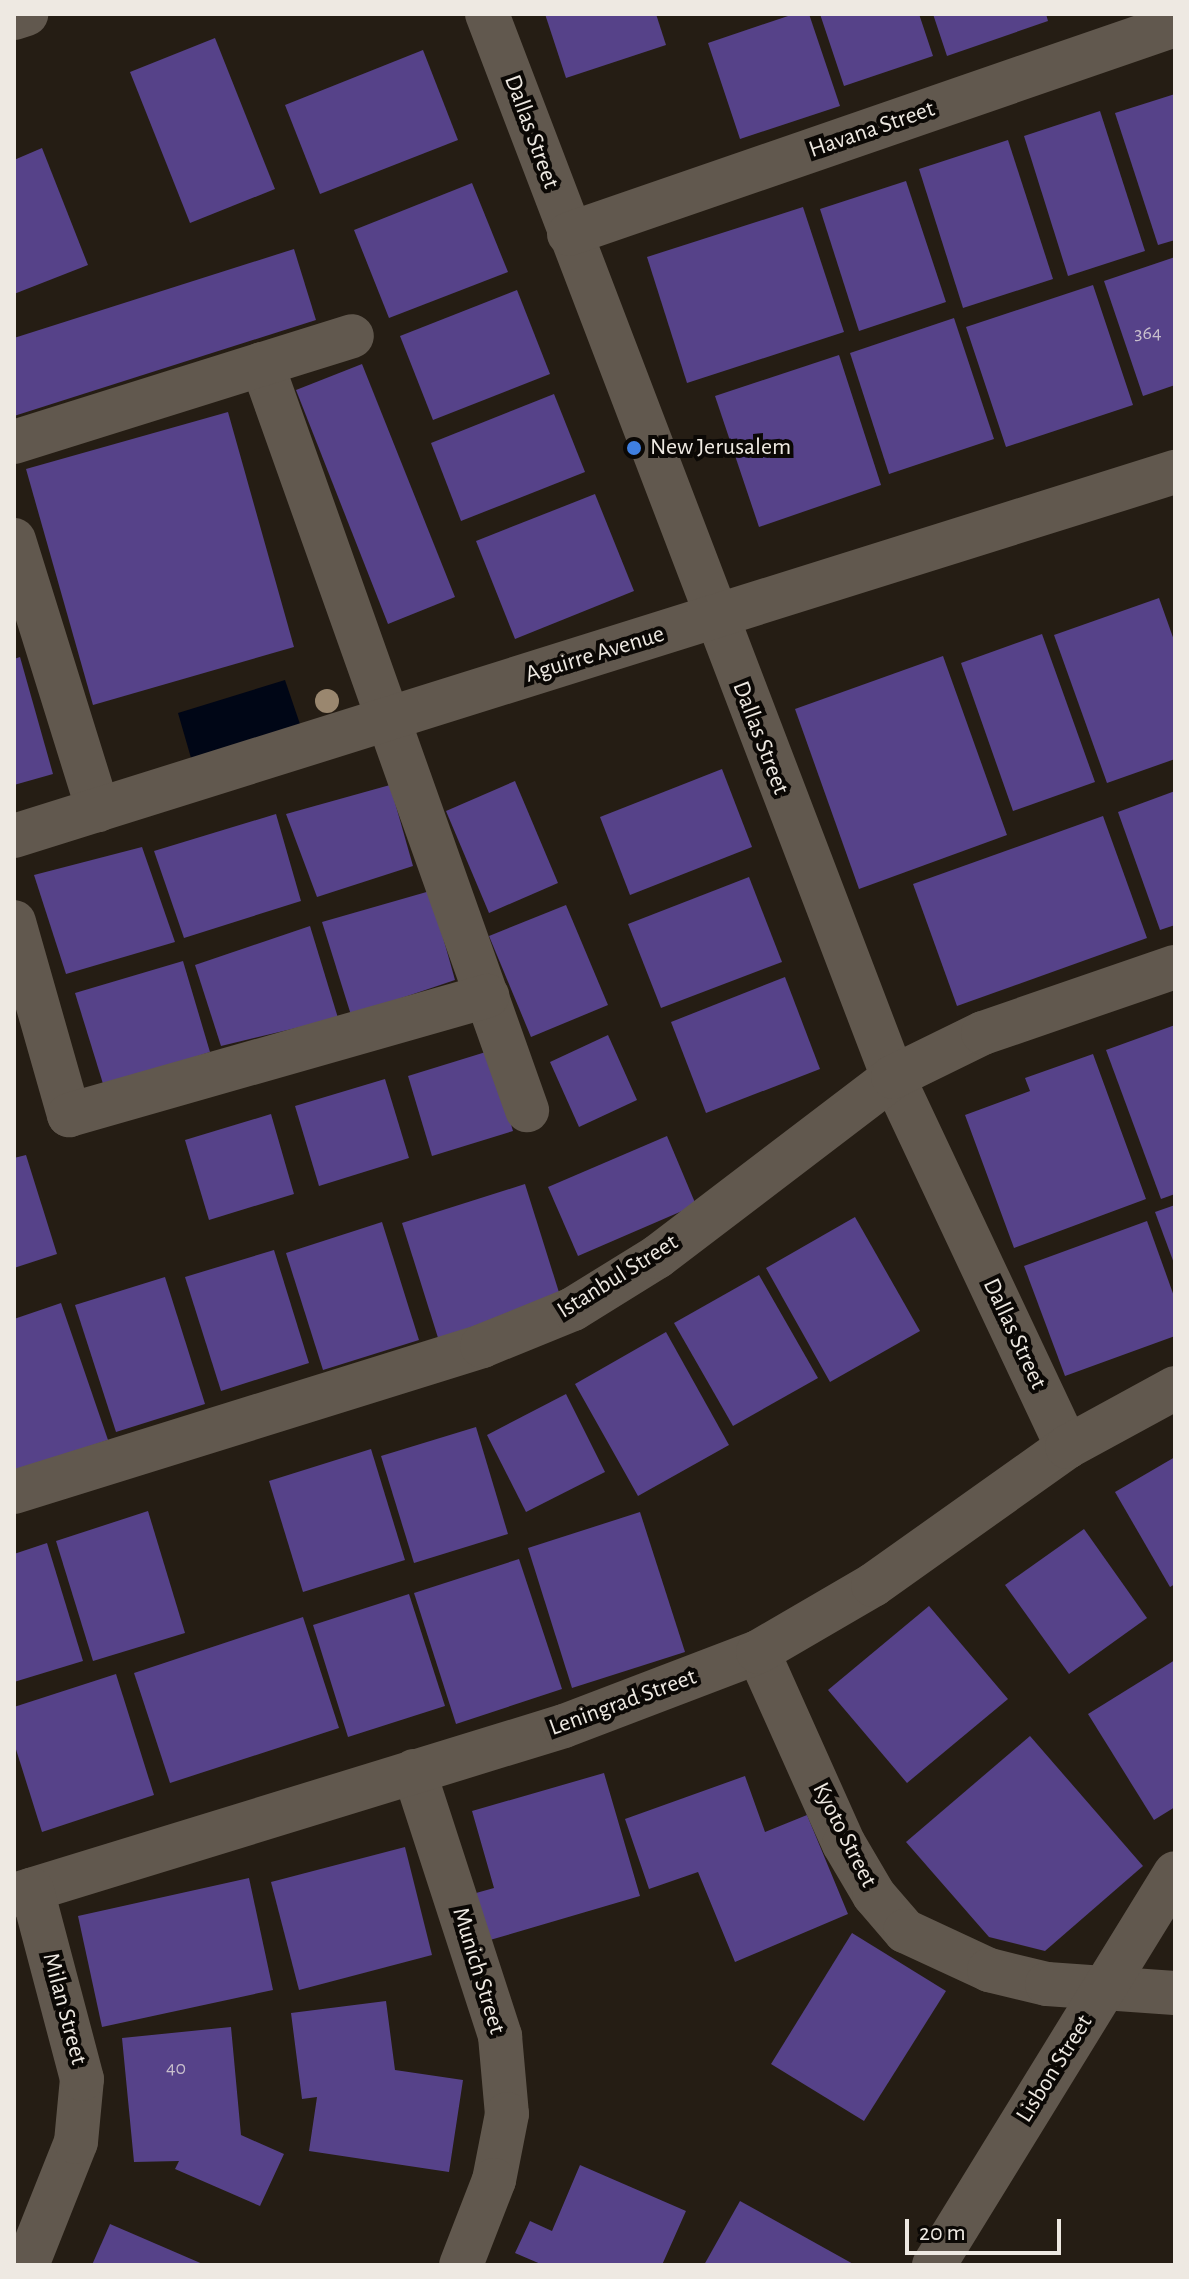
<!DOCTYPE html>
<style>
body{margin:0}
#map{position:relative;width:1189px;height:2279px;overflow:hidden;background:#251d14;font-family:"Alegreya Sans",sans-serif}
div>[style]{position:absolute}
.water>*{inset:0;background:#000616}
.building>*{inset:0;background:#564289}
.minor>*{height:44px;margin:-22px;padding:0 22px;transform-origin:22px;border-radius:22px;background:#61584e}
.trees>*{width:24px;height:24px;margin:-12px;border-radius:50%;background:#9a876f}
.dots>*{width:22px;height:22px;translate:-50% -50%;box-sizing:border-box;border:4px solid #0b0805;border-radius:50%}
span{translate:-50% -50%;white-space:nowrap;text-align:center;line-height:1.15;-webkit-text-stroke:8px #0b0805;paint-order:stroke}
.number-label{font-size:20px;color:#c8bfcc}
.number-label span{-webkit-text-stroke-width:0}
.street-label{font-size:24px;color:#eee9e2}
.poi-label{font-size:24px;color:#eee9e2}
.left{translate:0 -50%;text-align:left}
.frame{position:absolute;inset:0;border:16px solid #eee9e2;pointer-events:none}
.scale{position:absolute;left:905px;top:2219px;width:156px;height:36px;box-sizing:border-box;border:4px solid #eee9e2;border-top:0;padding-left:10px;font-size:24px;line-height:28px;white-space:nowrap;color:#eee9e2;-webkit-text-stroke:6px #0b0805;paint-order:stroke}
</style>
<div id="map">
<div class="water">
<div style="clip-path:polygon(285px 680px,301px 727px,191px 758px,178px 713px)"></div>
</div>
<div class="building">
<div style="clip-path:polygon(545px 14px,656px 14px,666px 45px,566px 78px)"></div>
<div style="clip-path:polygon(794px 14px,809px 14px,840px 106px,740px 139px,708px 43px)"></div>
<div style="clip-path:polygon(820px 14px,919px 14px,933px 56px,844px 86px)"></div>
<div style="clip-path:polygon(933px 14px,1046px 14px,1048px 21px,947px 56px)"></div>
<div style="clip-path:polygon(215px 38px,275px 189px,190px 223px,130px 72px)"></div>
<div style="clip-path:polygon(423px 50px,458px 140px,320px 194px,285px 105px)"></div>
<div style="clip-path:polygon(1175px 94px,1175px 240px,1158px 245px,1115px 113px)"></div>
<div style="clip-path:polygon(1100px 111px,1145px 251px,1068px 276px,1024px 136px)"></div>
<div style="clip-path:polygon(1008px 140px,1053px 279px,963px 308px,919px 169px)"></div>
<div style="clip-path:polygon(42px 148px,88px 265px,14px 294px,14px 160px)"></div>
<div style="clip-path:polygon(906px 181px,946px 302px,859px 331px,820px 209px)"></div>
<div style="clip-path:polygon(472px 183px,508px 272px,389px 318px,354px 230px)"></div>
<div style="clip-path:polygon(803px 207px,844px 332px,687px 383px,647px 257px)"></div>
<div style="clip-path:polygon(294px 249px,316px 320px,14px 416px,14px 338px)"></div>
<div style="clip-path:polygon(1175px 257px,1175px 385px,1143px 396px,1104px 281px)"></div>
<div style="clip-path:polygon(1093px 285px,1133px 405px,1006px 447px,966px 327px)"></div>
<div style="clip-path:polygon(517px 290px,550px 374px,433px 420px,400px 336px)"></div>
<div style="clip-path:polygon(954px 318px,994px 439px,889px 474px,850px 353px)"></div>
<div style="clip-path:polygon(839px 355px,881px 485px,759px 527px,715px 396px)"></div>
<div style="clip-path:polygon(362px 364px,455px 597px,388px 624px,296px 390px)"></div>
<div style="clip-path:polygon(554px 394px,585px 472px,461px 521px,431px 443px)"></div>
<div style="clip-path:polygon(228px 412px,294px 647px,93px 705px,26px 469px)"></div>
<div style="clip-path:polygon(595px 494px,634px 591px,515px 639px,476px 541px)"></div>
<div style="clip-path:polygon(1159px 598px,1175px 643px,1175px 759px,1107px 783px,1054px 635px)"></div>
<div style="clip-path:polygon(1042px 634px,1095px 782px,1013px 811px,961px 663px)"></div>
<div style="clip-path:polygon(943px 656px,1007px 835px,859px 889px,795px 709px)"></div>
<div style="clip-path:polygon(20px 657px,53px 774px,14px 785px,14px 659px)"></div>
<div style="clip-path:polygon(722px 769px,752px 847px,630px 895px,600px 817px)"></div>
<div style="clip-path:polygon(515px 781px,558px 883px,489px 913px,446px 811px)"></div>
<div style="clip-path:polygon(390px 785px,413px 866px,317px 897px,286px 814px)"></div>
<div style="clip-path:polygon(1175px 791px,1175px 925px,1160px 930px,1118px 812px)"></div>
<div style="clip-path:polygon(276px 814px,301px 901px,184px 938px,154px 851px)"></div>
<div style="clip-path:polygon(1103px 816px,1147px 938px,957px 1006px,913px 884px)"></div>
<div style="clip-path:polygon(142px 847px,175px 942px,66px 974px,34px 875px)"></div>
<div style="clip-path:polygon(749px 877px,782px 962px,661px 1008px,628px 924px)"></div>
<div style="clip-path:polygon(430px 891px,455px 980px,351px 1015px,322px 922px)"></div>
<div style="clip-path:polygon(566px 905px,608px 1005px,531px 1037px,489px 936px)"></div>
<div style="clip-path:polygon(310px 926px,338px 1018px,221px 1046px,195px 965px)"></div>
<div style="clip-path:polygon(183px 961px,210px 1052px,104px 1087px,75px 993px)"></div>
<div style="clip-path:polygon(785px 977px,820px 1069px,706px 1113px,671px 1022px)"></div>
<div style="clip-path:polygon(1175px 1025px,1175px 1194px,1161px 1199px,1106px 1050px)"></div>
<div style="clip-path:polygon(608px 1035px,637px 1100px,579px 1127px,550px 1062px)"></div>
<div style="clip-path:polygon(489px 1051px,513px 1131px,432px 1156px,408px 1076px)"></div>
<div style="clip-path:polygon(1093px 1054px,1146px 1199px,1014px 1248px,965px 1115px,1030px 1091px,1025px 1078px)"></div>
<div style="clip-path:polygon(385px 1079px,409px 1158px,319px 1186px,295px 1106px)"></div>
<div style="clip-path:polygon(271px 1114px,294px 1194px,209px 1220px,185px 1140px)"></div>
<div style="clip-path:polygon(667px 1136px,696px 1205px,578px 1256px,548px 1187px)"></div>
<div style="clip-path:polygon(26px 1155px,57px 1254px,14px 1268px,14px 1158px)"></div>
<div style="clip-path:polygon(525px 1184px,562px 1302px,439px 1341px,402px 1223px)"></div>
<div style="clip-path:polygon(1175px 1205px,1175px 1266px,1155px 1212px)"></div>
<div style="clip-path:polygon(855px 1217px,920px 1331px,830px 1382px,766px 1268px)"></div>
<div style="clip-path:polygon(1147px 1221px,1175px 1299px,1175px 1336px,1065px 1376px,1024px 1266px)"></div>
<div style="clip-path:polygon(382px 1222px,419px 1340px,323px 1370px,286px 1253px)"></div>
<div style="clip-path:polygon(274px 1250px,309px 1363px,221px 1391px,185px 1277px)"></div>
<div style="clip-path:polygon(759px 1275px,818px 1378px,733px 1426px,674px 1323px)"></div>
<div style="clip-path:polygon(165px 1277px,205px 1404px,116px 1432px,75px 1305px)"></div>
<div style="clip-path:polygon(61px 1303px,108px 1440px,14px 1472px,14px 1319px)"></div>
<div style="clip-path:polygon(666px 1332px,729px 1445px,638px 1496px,575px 1384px)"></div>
<div style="clip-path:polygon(566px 1394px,605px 1472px,526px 1512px,487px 1435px)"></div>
<div style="clip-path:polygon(476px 1427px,508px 1534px,414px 1563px,381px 1456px)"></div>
<div style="clip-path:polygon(371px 1449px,405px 1560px,303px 1592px,269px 1481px)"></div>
<div style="clip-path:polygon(1175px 1457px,1175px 1584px,1170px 1587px,1115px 1492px)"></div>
<div style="clip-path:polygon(148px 1511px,185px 1633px,93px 1661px,56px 1541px)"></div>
<div style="clip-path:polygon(640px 1512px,685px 1652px,572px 1688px,528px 1548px)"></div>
<div style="clip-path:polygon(1084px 1529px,1147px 1618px,1069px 1674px,1005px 1585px)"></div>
<div style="clip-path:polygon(47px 1543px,83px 1661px,14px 1682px,14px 1554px)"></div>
<div style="clip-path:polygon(519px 1559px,562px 1689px,456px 1724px,414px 1593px)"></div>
<div style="clip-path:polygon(409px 1594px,445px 1706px,348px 1737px,313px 1625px)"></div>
<div style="clip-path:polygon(929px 1606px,1008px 1699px,907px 1783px,828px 1690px)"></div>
<div style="clip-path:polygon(303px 1617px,339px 1728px,170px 1783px,134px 1673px)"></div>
<div style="clip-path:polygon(1175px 1660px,1175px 1807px,1154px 1820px,1088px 1714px)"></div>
<div style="clip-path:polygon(116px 1674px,154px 1795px,42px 1832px,14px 1743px,14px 1707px)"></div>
<div style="clip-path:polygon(1030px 1736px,1143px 1866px,1045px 1951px,989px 1937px,906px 1842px)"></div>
<div style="clip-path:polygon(604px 1773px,640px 1896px,490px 1940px,476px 1893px,494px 1888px,472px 1811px)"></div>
<div style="clip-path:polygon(745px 1776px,765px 1832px,807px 1815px,848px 1914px,735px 1962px,698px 1872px,649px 1889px,625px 1819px)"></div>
<div style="clip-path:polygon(405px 1847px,432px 1955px,299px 1990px,271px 1882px)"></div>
<div style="clip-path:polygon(249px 1878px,273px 1990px,102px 2027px,78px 1916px)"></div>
<div style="clip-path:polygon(852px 1933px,946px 1991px,864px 2121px,771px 2064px)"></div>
<div style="clip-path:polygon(386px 2001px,395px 2070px,463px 2080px,449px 2172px,309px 2151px,317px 2097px,302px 2099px,291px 2013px)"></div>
<div style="clip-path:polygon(231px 2027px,241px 2135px,284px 2154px,260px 2206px,175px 2169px,179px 2161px,134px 2162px,122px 2038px)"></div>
<div style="clip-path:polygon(580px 2165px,686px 2211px,662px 2265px,543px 2265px,515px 2253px,530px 2221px,552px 2231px)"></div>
<div style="clip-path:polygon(740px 2201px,855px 2265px,704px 2265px)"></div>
<div style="clip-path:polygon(110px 2224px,205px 2265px,92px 2265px)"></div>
</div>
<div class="minor">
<div style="left:487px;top:14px;width:1138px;rotate:69.1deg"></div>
<div style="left:893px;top:1077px;width:409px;rotate:64.8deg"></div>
<div style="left:14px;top:18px;width:13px;rotate:-18deg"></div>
<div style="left:569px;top:234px;width:641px;rotate:-19.03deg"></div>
<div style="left:262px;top:364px;width:792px;rotate:70.44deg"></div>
<div style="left:14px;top:442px;width:354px;rotate:-17.4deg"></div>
<div style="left:14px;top:540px;width:283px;rotate:72.7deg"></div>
<div style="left:14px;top:836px;width:1217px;rotate:-17.41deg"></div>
<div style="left:14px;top:922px;width:201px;rotate:74.1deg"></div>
<div style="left:69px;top:1115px;width:435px;rotate:-15.9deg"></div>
<div style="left:14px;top:1492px;width:490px;rotate:-17.3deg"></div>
<div style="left:482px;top:1346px;width:98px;rotate:-22.1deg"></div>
<div style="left:573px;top:1309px;width:99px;rotate:-31.8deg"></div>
<div style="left:657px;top:1257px;width:297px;rotate:-37.3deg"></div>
<div style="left:893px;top:1077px;width:100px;rotate:-26.1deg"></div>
<div style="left:983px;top:1033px;width:203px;rotate:-19deg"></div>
<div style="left:758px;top:1652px;width:210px;rotate:65.9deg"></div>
<div style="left:844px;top:1844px;width:59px;rotate:59.5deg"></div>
<div style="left:874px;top:1895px;width:48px;rotate:49.3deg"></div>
<div style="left:905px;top:1931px;width:93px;rotate:24.9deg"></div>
<div style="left:989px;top:1970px;width:60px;rotate:13.6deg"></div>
<div style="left:1047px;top:1984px;width:128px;rotate:4deg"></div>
<div style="left:414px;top:1771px;width:279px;rotate:72deg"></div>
<div style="left:500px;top:2036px;width:78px;rotate:84.9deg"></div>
<div style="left:507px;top:2114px;width:67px;rotate:101.1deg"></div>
<div style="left:494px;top:2180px;width:91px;rotate:111.2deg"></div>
<div style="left:14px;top:1895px;width:575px;rotate:-17.08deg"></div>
<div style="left:564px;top:1726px;width:208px;rotate:-20.9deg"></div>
<div style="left:758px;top:1652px;width:133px;rotate:-30.2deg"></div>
<div style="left:873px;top:1585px;width:238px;rotate:-35.4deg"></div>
<div style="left:1067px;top:1447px;width:123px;rotate:-28.6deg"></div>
<div style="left:27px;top:2265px;width:132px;rotate:-68.3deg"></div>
<div style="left:76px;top:2142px;width:63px;rotate:-84.6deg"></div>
<div style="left:82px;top:2079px;width:196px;rotate:-104.8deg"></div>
<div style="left:934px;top:2265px;width:460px;rotate:-58.4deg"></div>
</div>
<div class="trees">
<div style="left:327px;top:701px"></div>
</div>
<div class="dots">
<div style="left:634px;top:448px;background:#3f7fe0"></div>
</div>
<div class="number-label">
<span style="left:1148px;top:333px">364</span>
<span style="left:176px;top:2068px">40</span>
</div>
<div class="street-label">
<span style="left:872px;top:130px;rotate:-19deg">Havana Street</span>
<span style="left:531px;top:132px;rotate:70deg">Dallas Street</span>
<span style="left:595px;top:655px;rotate:-17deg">Aguirre Avenue</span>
<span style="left:760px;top:738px;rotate:69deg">Dallas Street</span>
<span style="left:618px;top:1277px;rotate:-32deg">Istanbul Street</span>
<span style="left:1014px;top:1334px;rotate:65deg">Dallas Street</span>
<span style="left:623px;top:1703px;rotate:-20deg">Leningrad Street</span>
<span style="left:844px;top:1835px;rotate:63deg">Kyoto Street</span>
<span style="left:478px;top:1971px;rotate:73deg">Munich Street</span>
<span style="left:64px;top:2009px;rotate:75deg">Milan Street</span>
<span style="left:1055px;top:2069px;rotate:-58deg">Lisbon Street</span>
</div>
<div class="poi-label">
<span class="left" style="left:650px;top:448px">New Jerusalem</span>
</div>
<div class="frame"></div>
<div class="scale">20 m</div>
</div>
